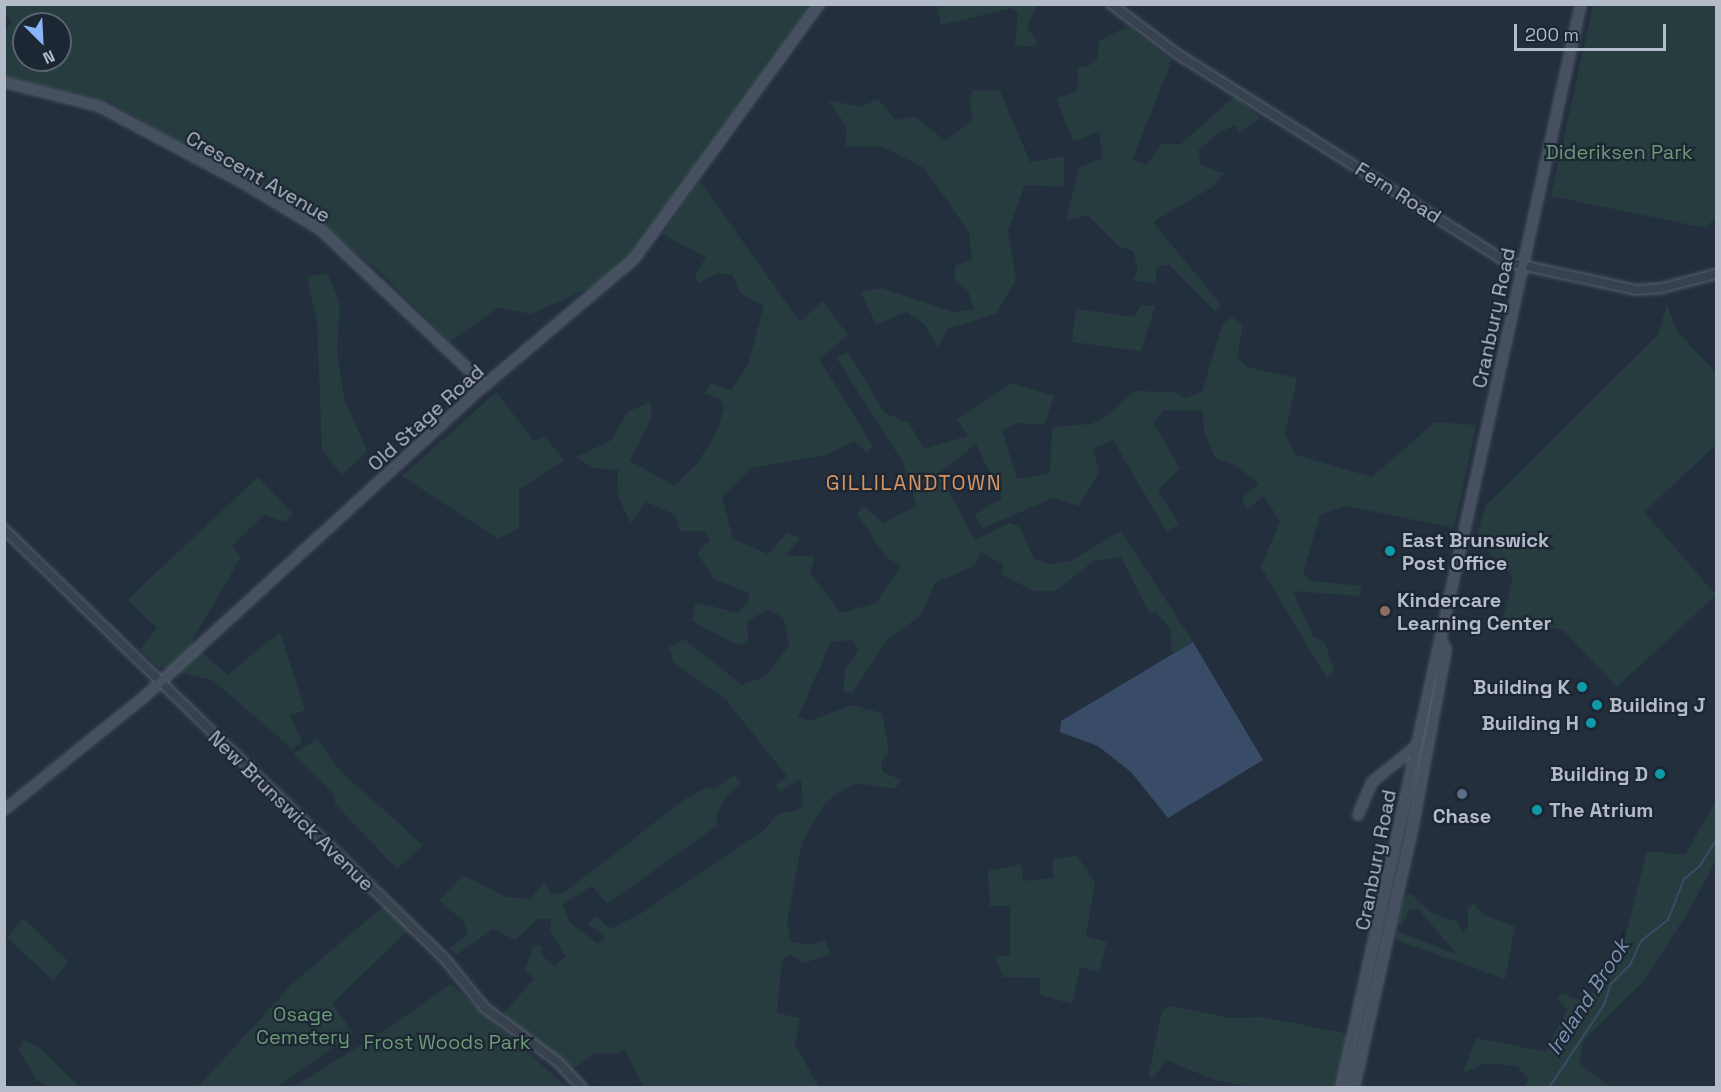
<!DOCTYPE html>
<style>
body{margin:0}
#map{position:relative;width:1721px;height:1092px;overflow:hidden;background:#242f3e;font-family:"Space Grotesk",sans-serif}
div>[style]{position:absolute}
.green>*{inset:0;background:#263c3f}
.water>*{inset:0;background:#394c67}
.stream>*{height:1.5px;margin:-0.75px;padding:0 0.75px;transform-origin:0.75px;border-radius:0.75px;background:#394c67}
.roads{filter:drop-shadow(0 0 2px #565f6c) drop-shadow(0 0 2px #565f6c)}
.tertiary>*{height:8px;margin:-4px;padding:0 4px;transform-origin:4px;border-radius:4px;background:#38414e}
.secondary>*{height:8px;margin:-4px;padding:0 4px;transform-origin:4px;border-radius:4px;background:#465061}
.dots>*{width:16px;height:16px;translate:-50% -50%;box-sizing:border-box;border:3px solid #1d2633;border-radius:50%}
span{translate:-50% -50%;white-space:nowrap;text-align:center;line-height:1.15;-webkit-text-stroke:4.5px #1d2633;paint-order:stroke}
.park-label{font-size:20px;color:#6b9a76}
.street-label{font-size:20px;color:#b4bcc9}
.poi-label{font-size:20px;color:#b4bcc9;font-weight:700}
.left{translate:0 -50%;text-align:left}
.right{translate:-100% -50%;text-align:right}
.neighbourhood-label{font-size:21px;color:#d59563;letter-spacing:1.5px}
.water-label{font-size:21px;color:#7c92b1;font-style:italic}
.frame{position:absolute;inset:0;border:6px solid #b4bcc9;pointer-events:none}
.north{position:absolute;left:12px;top:12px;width:60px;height:60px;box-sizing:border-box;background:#1d2633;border:2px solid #59626f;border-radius:50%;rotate:156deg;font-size:16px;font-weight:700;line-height:24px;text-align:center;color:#b4bcc9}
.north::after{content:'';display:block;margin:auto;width:21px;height:27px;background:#8ab4f8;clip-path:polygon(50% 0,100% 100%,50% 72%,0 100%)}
.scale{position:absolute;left:1514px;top:24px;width:152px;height:27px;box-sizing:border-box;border:3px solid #b4bcc9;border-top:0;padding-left:8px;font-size:18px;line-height:21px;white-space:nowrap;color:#b4bcc9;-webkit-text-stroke:4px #1d2633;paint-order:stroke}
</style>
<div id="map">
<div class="green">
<div style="clip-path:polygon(evenodd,5px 5px,813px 5px,630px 257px,601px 283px,531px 314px,498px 308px,450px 342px,377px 269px,312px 219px,107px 101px,5px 76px,5px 32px,12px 21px,5px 16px,5px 5px,24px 24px,60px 24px,60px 60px,24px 60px,24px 24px)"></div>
<div style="clip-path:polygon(937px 5px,1037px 5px,1027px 28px,1037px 41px,1035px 47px,1015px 45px,1018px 12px,1011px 8px,941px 25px)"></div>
<div style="clip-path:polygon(1593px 5px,1716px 5px,1716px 218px,1705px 228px,1551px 196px)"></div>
<div style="clip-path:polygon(1128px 26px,1172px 60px,1132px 160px,1146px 165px,1162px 144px,1181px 144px,1235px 96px,1260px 118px,1239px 133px,1236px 125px,1218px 133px,1198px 151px,1201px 165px,1224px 173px,1214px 186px,1153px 222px,1221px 305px,1215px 312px,1169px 264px,1156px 267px,1156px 283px,1133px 281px,1138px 268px,1133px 251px,1120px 247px,1088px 215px,1066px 221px,1079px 167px,1103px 158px,1099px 132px,1073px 141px,1056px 98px,1077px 92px,1078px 67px,1087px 67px,1097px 59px,1099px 41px)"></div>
<div style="clip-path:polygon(973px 90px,1000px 91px,1030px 162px,1064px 156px,1064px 187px,1025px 185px,1008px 230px,1016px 279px,996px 314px,949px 328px,937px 347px,924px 324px,907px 312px,876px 325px,861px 292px,882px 288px,953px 312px,974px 309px,968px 291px,955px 281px,955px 266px,972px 260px,969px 232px,924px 168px,883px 147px,845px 146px,847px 127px,828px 100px,861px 107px,878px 99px,896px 120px,915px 116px,945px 141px,973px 120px,969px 100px)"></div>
<div style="clip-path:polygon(700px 181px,800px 322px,822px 301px,848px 335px,819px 359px,873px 446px,867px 453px,854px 441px,827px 455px,751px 468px,722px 497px,733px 539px,768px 554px,787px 533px,800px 538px,786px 555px,815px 557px,810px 573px,841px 613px,876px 603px,901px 566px,886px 557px,857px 514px,864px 506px,883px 523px,917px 506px,902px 461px,836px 357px,848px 352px,885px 413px,909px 423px,924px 449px,968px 436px,957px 419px,1011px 383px,1054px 396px,1044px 425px,1017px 423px,1002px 430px,1017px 479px,1050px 473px,1052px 427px,1091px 424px,1107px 416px,1134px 391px,1175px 392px,1185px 398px,1202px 392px,1222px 325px,1232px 317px,1243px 325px,1237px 357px,1247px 367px,1297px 378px,1285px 434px,1296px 455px,1372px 477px,1435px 422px,1476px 425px,1454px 528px,1346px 506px,1320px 515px,1303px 573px,1311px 581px,1362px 586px,1359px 596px,1293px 591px,1313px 636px,1325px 643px,1334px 671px,1327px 679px,1261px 567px,1280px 521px,1264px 496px,1247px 509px,1242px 498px,1259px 483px,1232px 464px,1216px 459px,1205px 435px,1202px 411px,1164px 410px,1153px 422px,1180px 468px,1158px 491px,1179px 524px,1167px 532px,1113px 440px,1093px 448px,1099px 472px,1079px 506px,1053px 498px,983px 528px,974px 515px,1002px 498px,976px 444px,939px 473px,975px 540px,1009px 523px,1019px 526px,1034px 559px,1051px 564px,1070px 561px,1121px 531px,1193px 642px,1172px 654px,1170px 628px,1155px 611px,1150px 614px,1121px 557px,1094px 561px,1055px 591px,1034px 591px,1000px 574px,1004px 565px,981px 552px,974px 566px,935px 583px,920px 616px,887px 640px,852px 693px,843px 692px,845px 670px,858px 650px,852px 640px,831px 642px,798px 717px,809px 721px,852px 705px,882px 713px,889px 752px,881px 762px,883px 772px,901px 780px,895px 789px,856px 783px,844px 789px,825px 803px,802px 842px,787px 922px,791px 942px,809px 945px,825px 940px,831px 954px,804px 963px,791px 955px,782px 959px,777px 1013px,800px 1018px,795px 1045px,819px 1087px,643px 1087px,624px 1049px,616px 1054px,595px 1053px,570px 1071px,503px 1014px,534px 979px,525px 970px,533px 945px,542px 946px,542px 956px,555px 966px,566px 956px,550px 932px,551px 919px,538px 919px,515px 940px,493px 929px,456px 955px,450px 948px,468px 934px,463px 920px,439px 901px,463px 875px,507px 897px,530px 899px,544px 883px,552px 894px,565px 892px,685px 799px,708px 787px,716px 788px,734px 775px,741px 783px,725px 798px,716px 816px,718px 825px,607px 904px,592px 886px,563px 904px,569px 922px,598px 944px,605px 936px,588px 924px,596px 915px,610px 929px,640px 914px,765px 829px,778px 814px,797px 811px,803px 805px,801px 778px,780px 792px,776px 785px,787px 776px,726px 700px,674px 663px,669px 647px,684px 639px,742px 685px,765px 677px,789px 646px,784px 619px,769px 609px,747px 621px,748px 641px,738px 645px,692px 621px,695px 602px,738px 613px,749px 601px,749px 593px,714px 579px,697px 553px,710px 540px,705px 531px,680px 531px,675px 515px,646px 502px,630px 523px,617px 492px,618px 470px,593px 468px,576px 457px,610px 441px,629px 411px,651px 402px,652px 418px,630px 461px,674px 486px,696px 465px,716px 434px,724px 409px,721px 399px,704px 394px,710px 383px,731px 390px,748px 365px,764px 306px,740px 293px,732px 275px,717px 273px,698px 283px,695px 275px,706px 257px,662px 234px)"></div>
<div style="clip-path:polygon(327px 273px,340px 302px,337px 352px,344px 398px,367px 451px,342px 475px,322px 450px,317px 321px,307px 277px)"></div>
<div style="clip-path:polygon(1667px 304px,1677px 331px,1716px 373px,1716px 445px,1644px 512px,1716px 595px,1617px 687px,1563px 630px,1503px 619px,1513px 577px,1476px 538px,1486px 505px,1658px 335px)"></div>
<div style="clip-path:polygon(1141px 305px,1155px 306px,1141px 351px,1072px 342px,1076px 309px,1134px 317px)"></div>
<div style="clip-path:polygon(496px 392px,534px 441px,545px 437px,564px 460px,519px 490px,519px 528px,498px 539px,402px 476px)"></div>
<div style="clip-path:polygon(258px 477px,293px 514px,285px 522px,264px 515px,232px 546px,241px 557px,191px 642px,227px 675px,280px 632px,305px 710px,290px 715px,302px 742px,292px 749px,214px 681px,158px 667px,140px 649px,157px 628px,127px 600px)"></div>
<div style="clip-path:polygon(317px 739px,341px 772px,423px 845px,397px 869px,335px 804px,335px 795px,293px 754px)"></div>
<div style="clip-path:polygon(1716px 801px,1716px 860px,1690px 909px,1643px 982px,1583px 1041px,1579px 1064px,1610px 1087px,1524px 1087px,1528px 1079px,1518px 1067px,1501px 1064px,1483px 1064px,1463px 1073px,1476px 1038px,1546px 1052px,1567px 1009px,1557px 998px,1562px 993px,1579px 1000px,1590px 995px,1618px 966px,1647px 851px,1685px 855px)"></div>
<div style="clip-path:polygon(1077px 856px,1095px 882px,1086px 936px,1107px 942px,1099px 972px,1080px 967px,1072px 1004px,1040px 995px,1040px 978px,1003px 977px,996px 957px,1010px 955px,1010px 906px,990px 906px,988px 871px,1021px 864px,1023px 881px,1053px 878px,1053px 859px)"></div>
<div style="clip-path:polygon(1411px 894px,1432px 913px,1458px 922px,1463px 933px,1468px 925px,1468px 907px,1474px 904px,1483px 915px,1515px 926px,1505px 979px,1396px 940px,1397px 931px,1458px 955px,1418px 909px,1409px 910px,1402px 926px,1398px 923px,1404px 896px)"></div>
<div style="clip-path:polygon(385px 905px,410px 928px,333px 1003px,353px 1034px,277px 1087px,198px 1087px,293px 983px)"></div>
<div style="clip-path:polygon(23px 918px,69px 962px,53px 981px,7px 937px)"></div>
<div style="clip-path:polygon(451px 984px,567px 1087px,293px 1087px,382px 1032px)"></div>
<div style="clip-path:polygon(1171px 1006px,1230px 1018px,1264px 1017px,1344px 1033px,1349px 1038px,1338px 1087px,1251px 1087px,1215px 1080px,1166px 1060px,1154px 1078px,1148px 1077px,1162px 1011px)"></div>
<div style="clip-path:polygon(23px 1039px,40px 1048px,80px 1087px,47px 1087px,37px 1080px,19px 1051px)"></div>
</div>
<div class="water">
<div style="clip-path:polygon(1193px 642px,1263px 760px,1168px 818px,1131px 772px,1098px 746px,1060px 732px,1061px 721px)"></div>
</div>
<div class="stream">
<div style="left:1549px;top:1088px;width:100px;rotate:-56.5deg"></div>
<div style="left:1604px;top:1005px;width:22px;rotate:-72deg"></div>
<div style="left:1611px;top:984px;width:27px;rotate:-45deg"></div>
<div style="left:1630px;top:965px;width:26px;rotate:-65deg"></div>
<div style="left:1641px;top:941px;width:34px;rotate:-38deg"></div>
<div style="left:1668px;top:920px;width:44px;rotate:-68.7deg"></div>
<div style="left:1684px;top:879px;width:21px;rotate:-39deg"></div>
<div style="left:1700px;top:866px;width:31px;rotate:-58deg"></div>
</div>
<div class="roads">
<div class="tertiary">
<div style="left:1111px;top:4px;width:81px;rotate:37deg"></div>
<div style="left:1176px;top:53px;width:391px;rotate:32.3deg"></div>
<div style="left:1507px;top:262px;width:132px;rotate:12.2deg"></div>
<div style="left:1636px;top:290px;width:26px;rotate:-4deg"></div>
<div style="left:1662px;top:288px;width:56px;rotate:-14.5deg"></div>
<div style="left:4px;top:529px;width:615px;rotate:44.27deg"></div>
<div style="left:444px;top:958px;width:65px;rotate:50.6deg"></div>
<div style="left:485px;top:1008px;width:91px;rotate:36.5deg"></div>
<div style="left:558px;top:1062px;width:35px;rotate:47deg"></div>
</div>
<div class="secondary">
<div style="left:4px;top:82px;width:98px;rotate:14.2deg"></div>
<div style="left:99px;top:106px;width:166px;rotate:28.1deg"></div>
<div style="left:245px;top:184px;width:89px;rotate:31.2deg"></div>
<div style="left:321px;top:230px;width:226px;rotate:43.4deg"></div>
<div style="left:4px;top:810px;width:180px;rotate:-38.9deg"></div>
<div style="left:144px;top:697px;width:462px;rotate:-42.5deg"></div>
<div style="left:485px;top:385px;width:195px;rotate:-40.2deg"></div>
<div style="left:634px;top:259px;width:315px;rotate:-54deg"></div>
<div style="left:1358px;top:815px;width:36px;rotate:-67deg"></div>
<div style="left:1372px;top:782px;width:55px;rotate:-39.1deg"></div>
<div style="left:1341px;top:1088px;width:1110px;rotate:-77.52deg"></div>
<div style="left:1354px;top:1088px;width:269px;rotate:-77.3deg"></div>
<div style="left:1413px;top:826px;width:180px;rotate:-79.4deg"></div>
<div style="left:1446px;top:649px;width:10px;rotate:-119deg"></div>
</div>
</div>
<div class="dots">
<div style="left:1390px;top:551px;background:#0f9aa8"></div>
<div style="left:1385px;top:611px;background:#8d6e63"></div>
<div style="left:1582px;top:687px;background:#0f9aa8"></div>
<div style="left:1597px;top:705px;background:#0f9aa8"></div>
<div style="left:1591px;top:723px;background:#0f9aa8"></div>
<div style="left:1660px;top:774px;background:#0f9aa8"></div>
<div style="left:1462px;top:794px;background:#5c6f8a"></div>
<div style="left:1537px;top:810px;background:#0f9aa8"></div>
</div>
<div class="park-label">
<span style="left:1619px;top:152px">Dideriksen Park</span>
<span style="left:303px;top:1026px">Osage<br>Cemetery</span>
<span style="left:447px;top:1042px">Frost Woods Park</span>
</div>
<div class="street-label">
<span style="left:258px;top:177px;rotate:30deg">Crescent Avenue</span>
<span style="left:1398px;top:193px;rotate:32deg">Fern Road</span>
<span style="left:1494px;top:318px;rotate:-78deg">Cranbury Road</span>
<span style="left:426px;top:418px;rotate:-42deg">Old Stage Road</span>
<span style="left:291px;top:811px;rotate:44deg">New Brunswick Avenue</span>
<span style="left:1376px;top:860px;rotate:-79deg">Cranbury Road</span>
</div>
<div class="poi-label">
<span class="left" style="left:1402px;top:552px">East Brunswick<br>Post Office</span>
<span class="left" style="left:1397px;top:612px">Kindercare<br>Learning Center</span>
<span class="right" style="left:1570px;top:687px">Building K</span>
<span class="left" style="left:1609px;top:705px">Building J</span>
<span class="right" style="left:1579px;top:723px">Building H</span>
<span class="right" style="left:1648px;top:774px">Building D</span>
<span class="left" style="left:1549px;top:810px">The Atrium</span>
<span style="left:1462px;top:816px">Chase</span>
</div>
<div class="neighbourhood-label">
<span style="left:914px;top:483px">GILLILANDTOWN</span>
</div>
<div class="water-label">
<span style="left:1588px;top:997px;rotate:-57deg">Ireland Brook</span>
</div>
<div class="frame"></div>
<div class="north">N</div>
<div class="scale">200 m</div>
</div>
